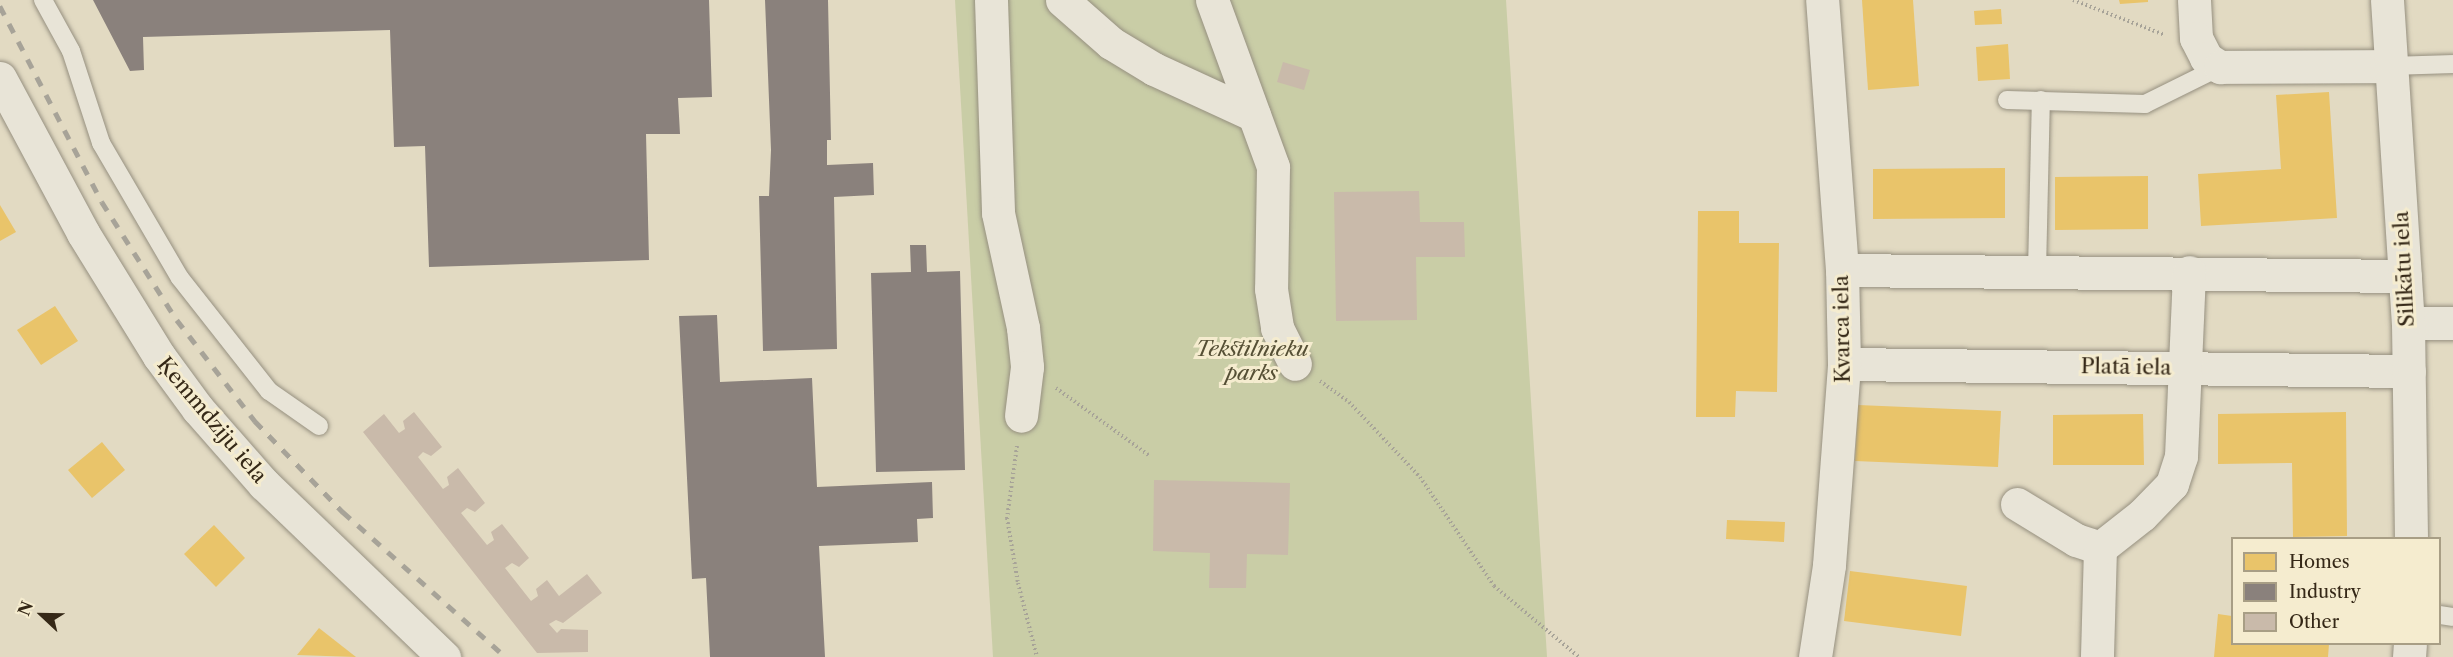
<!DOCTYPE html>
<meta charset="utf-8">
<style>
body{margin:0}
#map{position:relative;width:2453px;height:657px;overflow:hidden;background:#e2dac2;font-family:"Libre Caslon Text",serif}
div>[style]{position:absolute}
.green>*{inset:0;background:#c9cda6}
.homes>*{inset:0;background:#e9c46a}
.industry>*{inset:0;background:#8a817c}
.building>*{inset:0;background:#c9baaa}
.path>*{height:4px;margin-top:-2px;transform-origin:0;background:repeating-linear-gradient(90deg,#a7a398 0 1.5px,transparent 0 4.5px)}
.roads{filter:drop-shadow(0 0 2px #969080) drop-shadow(0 0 2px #969080)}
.service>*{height:18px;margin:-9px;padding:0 9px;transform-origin:9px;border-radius:9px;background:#e8e4d7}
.minor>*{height:33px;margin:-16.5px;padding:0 16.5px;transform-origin:16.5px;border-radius:16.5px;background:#e8e4d7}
.secondary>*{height:33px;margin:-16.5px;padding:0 16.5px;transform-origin:16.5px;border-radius:16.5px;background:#e8e4d7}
.rail>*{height:4.5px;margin-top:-2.25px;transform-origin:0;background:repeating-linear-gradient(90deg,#a7a398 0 10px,transparent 0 20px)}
span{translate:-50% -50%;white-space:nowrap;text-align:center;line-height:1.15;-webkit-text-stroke:6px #f5eccf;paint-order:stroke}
.street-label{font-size:21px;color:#352817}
.park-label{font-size:21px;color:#554f35;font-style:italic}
.legend{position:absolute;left:2231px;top:537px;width:210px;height:108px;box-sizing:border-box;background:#f5eccf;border:2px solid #a89e85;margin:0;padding:8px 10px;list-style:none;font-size:18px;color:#352817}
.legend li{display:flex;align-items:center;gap:12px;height:30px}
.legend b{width:30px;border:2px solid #a89e85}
.north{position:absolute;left:12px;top:585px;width:60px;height:60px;-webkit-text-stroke:4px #f5eccf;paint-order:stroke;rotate:292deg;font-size:16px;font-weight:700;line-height:24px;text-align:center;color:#352817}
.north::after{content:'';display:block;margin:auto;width:21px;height:27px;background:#352817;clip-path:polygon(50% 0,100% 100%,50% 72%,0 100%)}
</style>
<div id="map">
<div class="green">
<div style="clip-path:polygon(955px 0,1506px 0,1547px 657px,993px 657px)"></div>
</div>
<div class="homes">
<div style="clip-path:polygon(1862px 0,1913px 0,1919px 86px,1868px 90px)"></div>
<div style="clip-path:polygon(2119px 0,2148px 0,2148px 2px,2120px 4px)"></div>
<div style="clip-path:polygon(2001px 9px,2002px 24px,1975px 25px,1974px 11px)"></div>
<div style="clip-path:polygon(2008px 44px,2010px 79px,1978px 81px,1976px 47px)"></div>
<div style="clip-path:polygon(2329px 92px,2337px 218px,2201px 226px,2198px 174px,2281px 169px,2276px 95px)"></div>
<div style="clip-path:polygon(2005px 168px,2005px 218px,1873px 219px,1873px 169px)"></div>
<div style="clip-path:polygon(2148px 176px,2148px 229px,2055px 230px,2055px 177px)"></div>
<div style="clip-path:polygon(0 205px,16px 232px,0 241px)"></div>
<div style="clip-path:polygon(1698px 211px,1739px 211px,1739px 243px,1779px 243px,1777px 392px,1736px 391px,1735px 417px,1696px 417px)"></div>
<div style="clip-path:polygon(55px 306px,78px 341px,41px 365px,17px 330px)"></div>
<div style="clip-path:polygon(1858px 405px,2001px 411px,1998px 467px,1855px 461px)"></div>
<div style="clip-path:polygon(2346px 412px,2347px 536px,2293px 537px,2292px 463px,2218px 464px,2218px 414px)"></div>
<div style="clip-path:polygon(2143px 414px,2144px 465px,2053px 465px,2053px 415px)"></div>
<div style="clip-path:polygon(102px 442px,125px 470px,92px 498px,68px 470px)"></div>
<div style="clip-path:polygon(1727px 520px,1785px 522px,1784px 542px,1726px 539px)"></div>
<div style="clip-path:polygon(214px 525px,245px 558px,216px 587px,184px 554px)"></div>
<div style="clip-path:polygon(1850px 571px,1967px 586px,1961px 636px,1844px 621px)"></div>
<div style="clip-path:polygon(2218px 614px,2232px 616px,2232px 644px,2329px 644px,2328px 657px,2214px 657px)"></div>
<div style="clip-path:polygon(319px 628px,356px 657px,297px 655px)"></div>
</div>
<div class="industry">
<div style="clip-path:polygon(93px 0,709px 0,712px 97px,678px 98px,680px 134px,646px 134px,649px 260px,429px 267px,425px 146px,394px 147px,390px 30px,143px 37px,144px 70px,130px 71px)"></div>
<div style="clip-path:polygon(765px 0,828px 0,831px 140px,827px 140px,827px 165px,873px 163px,874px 195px,834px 197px,837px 349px,763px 351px,759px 196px,769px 196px,771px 150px)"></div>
<div style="clip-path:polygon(910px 245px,926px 245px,927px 272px,960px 271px,965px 470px,876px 472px,871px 273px,911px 272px)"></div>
<div style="clip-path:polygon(717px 315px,720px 382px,812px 378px,817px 487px,932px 482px,933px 518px,917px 519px,918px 542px,819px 546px,825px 657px,710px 657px,706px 578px,692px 579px,679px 316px)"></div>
</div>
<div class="building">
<div style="clip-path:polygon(1283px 62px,1310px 70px,1304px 90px,1277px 82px)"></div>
<div style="clip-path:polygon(1419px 191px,1420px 222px,1464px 222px,1465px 257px,1416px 257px,1417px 320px,1336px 321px,1334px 192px)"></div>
<div style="clip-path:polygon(414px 412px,442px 447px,431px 456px,423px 452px,418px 457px,443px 489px,449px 485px,447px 477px,458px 468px,485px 503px,475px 512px,467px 508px,461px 513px,487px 545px,494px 540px,491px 532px,502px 524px,529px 558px,519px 567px,512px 563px,505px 568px,531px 601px,538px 596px,536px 589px,547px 580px,559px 596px,587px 574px,602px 593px,563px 623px,556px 620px,549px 624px,557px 633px,561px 629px,588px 630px,588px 652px,537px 653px,363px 432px,384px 414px,399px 433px,405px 429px,403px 421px)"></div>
<div style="clip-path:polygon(1154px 480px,1290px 483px,1288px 555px,1247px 554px,1246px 588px,1209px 588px,1210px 553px,1153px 551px)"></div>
</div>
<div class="path">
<div style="left:2073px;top:0;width:98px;rotate:20.8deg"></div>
<div style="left:1320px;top:381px;width:36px;rotate:36deg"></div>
<div style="left:1349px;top:402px;width:103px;rotate:46.6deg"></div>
<div style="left:1420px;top:477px;width:132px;rotate:55.8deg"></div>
<div style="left:1494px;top:586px;width:111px;rotate:39.9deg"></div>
<div style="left:1056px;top:388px;width:116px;rotate:35.9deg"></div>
<div style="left:1017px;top:446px;width:73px;rotate:97.9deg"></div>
<div style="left:1007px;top:518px;width:66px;rotate:80.4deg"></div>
<div style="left:1018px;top:583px;width:76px;rotate:75.6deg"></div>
</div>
<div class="roads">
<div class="service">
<div style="left:43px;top:0;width:58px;rotate:61.2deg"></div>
<div style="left:71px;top:51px;width:97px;rotate:71.9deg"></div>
<div style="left:101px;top:143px;width:156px;rotate:59.7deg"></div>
<div style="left:180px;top:278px;width:144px;rotate:51.8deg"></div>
<div style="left:269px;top:391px;width:61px;rotate:35deg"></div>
<div style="left:2391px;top:66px;width:62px;rotate:-1.8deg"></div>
<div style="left:2007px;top:100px;width:138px;rotate:1.7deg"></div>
<div style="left:2145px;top:104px;width:84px;rotate:-26.3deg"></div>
<div style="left:2037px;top:271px;width:171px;rotate:-88.7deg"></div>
<div style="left:2440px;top:615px;width:13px;rotate:9deg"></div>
</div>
<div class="minor">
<div style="left:991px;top:0;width:213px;rotate:88.1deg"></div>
<div style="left:998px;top:213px;width:118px;rotate:77.7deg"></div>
<div style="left:1023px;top:328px;width:39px;rotate:84deg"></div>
<div style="left:1027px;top:367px;width:49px;rotate:97deg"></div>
<div style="left:1062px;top:0;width:65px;rotate:41.3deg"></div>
<div style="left:1111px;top:43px;width:50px;rotate:31.2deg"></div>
<div style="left:1154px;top:69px;width:110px;rotate:24.7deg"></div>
<div style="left:1212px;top:0;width:178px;rotate:69.9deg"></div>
<div style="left:1273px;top:167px;width:122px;rotate:90.9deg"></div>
<div style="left:1271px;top:289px;width:39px;rotate:81deg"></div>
<div style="left:1277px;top:328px;width:40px;rotate:63.4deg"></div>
<div style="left:2194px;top:0;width:38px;rotate:87deg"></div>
<div style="left:2196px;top:38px;width:22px;rotate:63deg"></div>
<div style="left:2206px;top:58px;width:17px;rotate:33deg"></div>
<div style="left:2220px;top:67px;width:171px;rotate:-0.3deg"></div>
<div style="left:0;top:78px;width:176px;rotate:61.8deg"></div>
<div style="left:83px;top:233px;width:145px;rotate:58.3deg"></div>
<div style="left:159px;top:356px;width:66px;rotate:53.7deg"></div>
<div style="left:198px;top:409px;width:100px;rotate:48.7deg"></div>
<div style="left:264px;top:484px;width:250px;rotate:43.9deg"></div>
<div style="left:1842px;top:270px;width:563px;rotate:0.61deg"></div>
<div style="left:2408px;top:323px;width:45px"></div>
<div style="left:1844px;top:364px;width:565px;rotate:0.71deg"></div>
<div style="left:2017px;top:504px;width:69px;rotate:31.4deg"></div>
<div style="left:2076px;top:540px;width:25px;rotate:18deg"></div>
<div style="left:2100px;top:548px;width:109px;rotate:91.6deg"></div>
<div style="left:2100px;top:548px;width:53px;rotate:-38.2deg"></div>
<div style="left:2142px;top:515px;width:43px;rotate:-45.9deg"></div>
<div style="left:2172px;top:484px;width:29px;rotate:-72deg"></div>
<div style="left:2181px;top:456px;width:184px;rotate:-87.5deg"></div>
<div style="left:1815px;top:657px;width:93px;rotate:-81.3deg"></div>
<div style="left:1829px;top:565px;width:202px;rotate:-85.7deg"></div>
<div style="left:1844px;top:364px;width:94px;rotate:-91.2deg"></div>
<div style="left:1842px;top:270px;width:271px;rotate:-94.2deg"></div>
</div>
<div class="secondary">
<div style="left:2387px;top:0;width:324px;rotate:86.3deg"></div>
<div style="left:2408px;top:323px;width:215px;rotate:89.2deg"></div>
<div style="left:2409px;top:657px;width:13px;rotate:-86deg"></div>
</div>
</div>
<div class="rail">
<div style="left:0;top:6px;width:221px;rotate:62.5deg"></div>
<div style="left:102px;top:202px;width:140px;rotate:57.6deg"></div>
<div style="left:177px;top:320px;width:128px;rotate:52.3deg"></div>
<div style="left:255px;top:421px;width:127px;rotate:46deg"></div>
<div style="left:343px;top:512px;width:218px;rotate:41.7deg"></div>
</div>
<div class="street-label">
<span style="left:2404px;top:269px;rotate:-93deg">Silikātu iela</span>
<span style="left:1842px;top:329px;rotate:-91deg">Kvarca iela</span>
<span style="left:2126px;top:367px;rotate:1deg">Platā iela</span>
<span style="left:212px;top:420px;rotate:50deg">Ķemmdziju iela</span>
</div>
<div class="park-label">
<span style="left:1252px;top:361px">Tekstilnieku<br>parks</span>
</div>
<ul class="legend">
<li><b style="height:16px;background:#e9c46a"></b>Homes</li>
<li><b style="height:16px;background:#8a817c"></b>Industry</li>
<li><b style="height:16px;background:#c9baaa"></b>Other</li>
</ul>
<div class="north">N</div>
</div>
